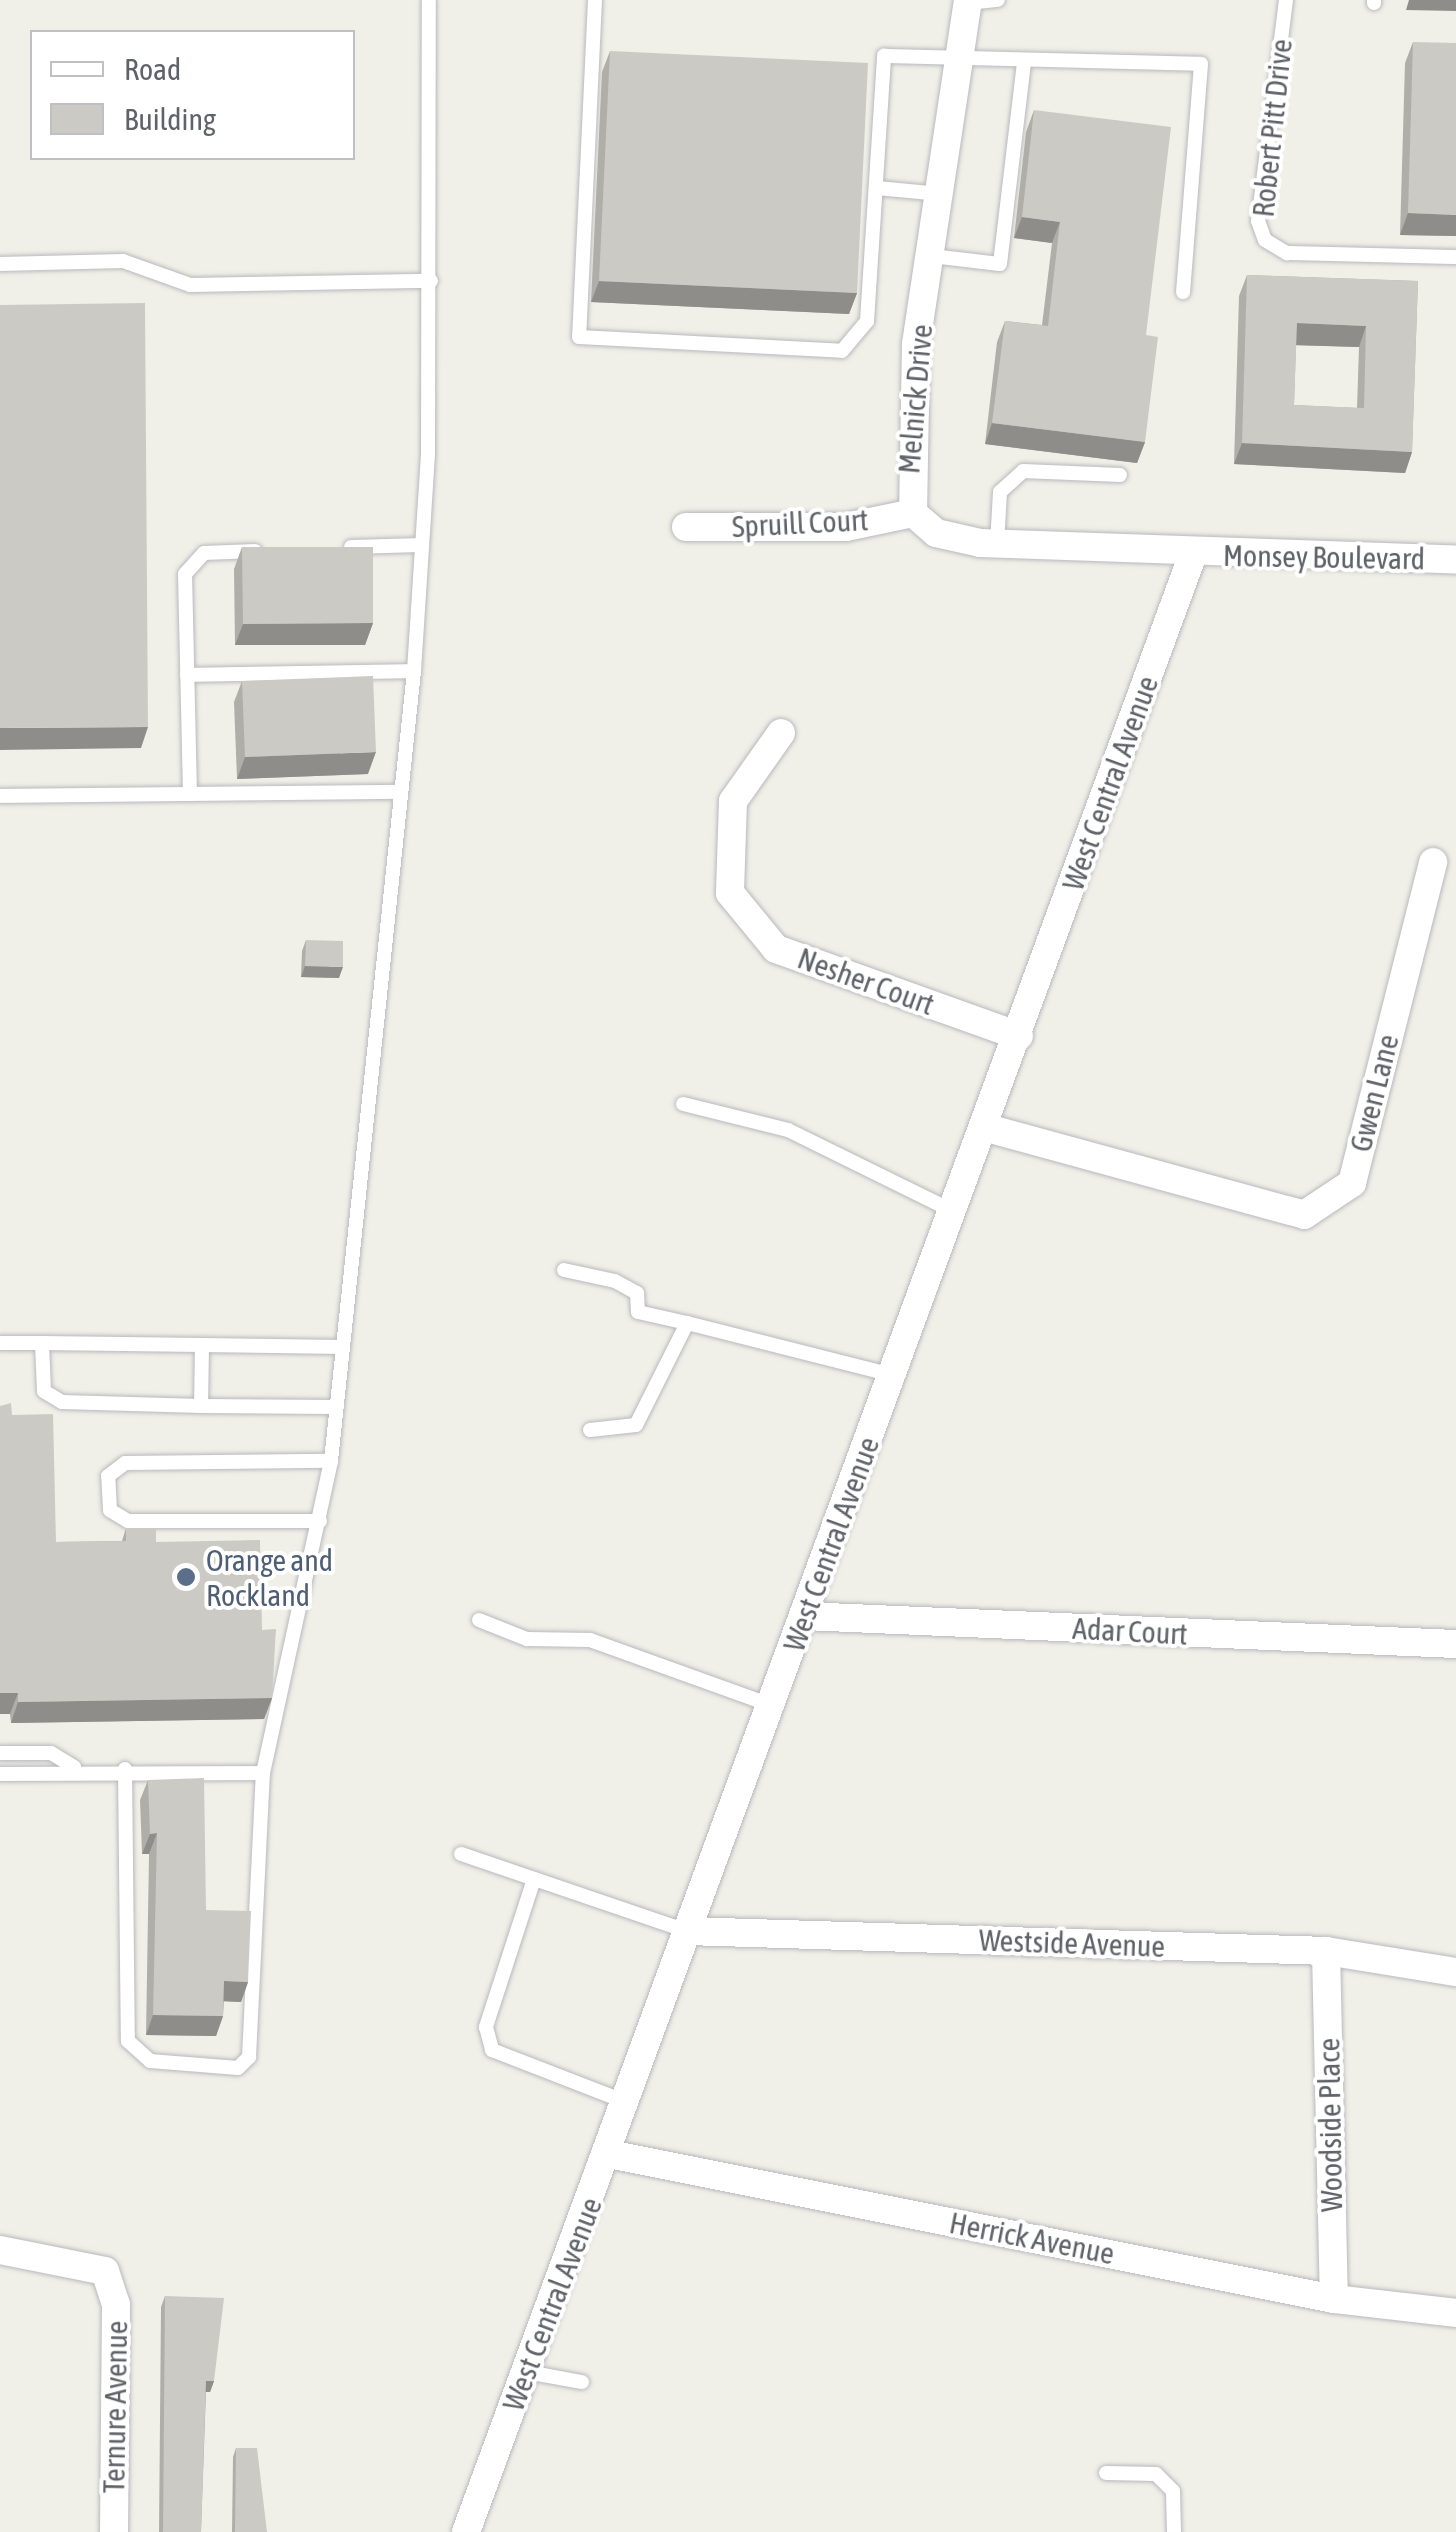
<!DOCTYPE html>
<style>
body{margin:0}
#map{position:relative;width:1456px;height:2532px;overflow:hidden;background:#f1f0e8;font-family:"Asap Condensed",sans-serif}
div>[style]{position:absolute}
.roads{filter:drop-shadow(0 0 2px #b8b9be) drop-shadow(0 0 2px #b8b9be)}
.lane>*{height:14px;margin:-7px;padding:0 7px;transform-origin:7px;border-radius:7px;background:#fff}
.street>*{height:28px;margin:-14px;padding:0 14px;transform-origin:14px;border-radius:14px;background:#fff}
.wall>*{inset:0;background:#afaea9}
.shaded-wall>*{inset:0;background:#8f8d8a}
.building>*{inset:0;background:#cccac5}
.dots>*{width:28px;height:28px;translate:-50% -50%;box-sizing:border-box;border:5px solid #fff;border-radius:50%}
span{translate:-50% -50%;white-space:nowrap;text-align:center;line-height:1.15;-webkit-text-stroke:8px #fff;paint-order:stroke}
.street-label{font-size:30px;color:#5f6268}
.service-label{font-size:30px;color:#4e5e75}
.left{translate:0 -50%;text-align:left}
.legend{position:absolute;left:30px;top:30px;width:325px;height:130px;box-sizing:border-box;background:#fff;border:2px solid #bfc0c3;margin:0;padding:12px 18px;list-style:none;font-size:30px;color:#5f6268}
.legend li{display:flex;align-items:center;gap:20px;height:50px}
.legend b{width:50px;border:2px solid #bfc0c3}
</style>
<div id="map">
<div class="roads">
<div class="lane">
<div style="left:595px;top:0;width:337px;rotate:92.7deg"></div>
<div style="left:579px;top:337px;width:263px;rotate:3deg"></div>
<div style="left:842px;top:351px;width:39px;rotate:-50deg"></div>
<div style="left:867px;top:321px;width:266px;rotate:-86.3deg"></div>
<div style="left:884px;top:56px;width:317px;rotate:1.4deg"></div>
<div style="left:1201px;top:64px;width:229px;rotate:94.5deg"></div>
<div style="left:1286px;top:0;width:223px;rotate:97.2deg"></div>
<div style="left:1258px;top:221px;width:20px;rotate:70deg"></div>
<div style="left:1265px;top:240px;width:26px;rotate:31deg"></div>
<div style="left:1287px;top:253px;width:169px;rotate:1.4deg"></div>
<div style="left:968px;top:3px;width:30px;rotate:-6deg"></div>
<div style="left:1374px;top:3px;width:3px;rotate:-90deg"></div>
<div style="left:877px;top:188px;width:64px;rotate:5.4deg"></div>
<div style="left:932px;top:256px;width:68px;rotate:6.7deg"></div>
<div style="left:1000px;top:264px;width:203px;rotate:-83.2deg"></div>
<div style="left:0;top:264px;width:123px;rotate:-1.4deg"></div>
<div style="left:123px;top:261px;width:71px;rotate:19.7deg"></div>
<div style="left:190px;top:285px;width:241px;rotate:-1deg"></div>
<div style="left:997px;top:544px;width:52px;rotate:-86.7deg"></div>
<div style="left:1000px;top:492px;width:31px;rotate:-42deg"></div>
<div style="left:1023px;top:471px;width:97px;rotate:2.4deg"></div>
<div style="left:351px;top:547px;width:71px;rotate:-1.6deg"></div>
<div style="left:187px;top:675px;width:227px;rotate:-1deg"></div>
<div style="left:190px;top:794px;width:220px;rotate:-91.3deg"></div>
<div style="left:185px;top:574px;width:28px;rotate:-48deg"></div>
<div style="left:204px;top:553px;width:51px;rotate:-2.2deg"></div>
<div style="left:0;top:796px;width:398px;rotate:-0.6deg"></div>
<div style="left:683px;top:1104px;width:108px;rotate:13.9deg"></div>
<div style="left:788px;top:1130px;width:186px;rotate:26.2deg"></div>
<div style="left:564px;top:1270px;width:52px;rotate:12.2deg"></div>
<div style="left:615px;top:1281px;width:25px;rotate:29deg"></div>
<div style="left:637px;top:1293px;width:19px;rotate:87deg"></div>
<div style="left:638px;top:1312px;width:50px;rotate:12.7deg"></div>
<div style="left:0;top:1343px;width:42px"></div>
<div style="left:42px;top:1343px;width:160px;rotate:0.7deg"></div>
<div style="left:202px;top:1345px;width:61px;rotate:90.9deg"></div>
<div style="left:201px;top:1406px;width:139px;rotate:-178.4deg"></div>
<div style="left:62px;top:1402px;width:21px;rotate:-149deg"></div>
<div style="left:44px;top:1391px;width:48px;rotate:-92.4deg"></div>
<div style="left:202px;top:1345px;width:141px;rotate:0.8deg"></div>
<div style="left:201px;top:1406px;width:135px;rotate:0.4deg"></div>
<div style="left:590px;top:1430px;width:46px;rotate:-6.2deg"></div>
<div style="left:636px;top:1425px;width:114px;rotate:-63.4deg"></div>
<div style="left:687px;top:1323px;width:212px;rotate:14.2deg"></div>
<div style="left:320px;top:1521px;width:192px;rotate:180deg"></div>
<div style="left:128px;top:1521px;width:21px;rotate:-149deg"></div>
<div style="left:110px;top:1510px;width:34px;rotate:-93deg"></div>
<div style="left:108px;top:1476px;width:21px;rotate:-37deg"></div>
<div style="left:125px;top:1463px;width:206px;rotate:-0.6deg"></div>
<div style="left:479px;top:1620px;width:52px;rotate:21.6deg"></div>
<div style="left:527px;top:1639px;width:63px;rotate:0.9deg"></div>
<div style="left:590px;top:1640px;width:192px;rotate:19.8deg"></div>
<div style="left:0;top:1753px;width:51px"></div>
<div style="left:51px;top:1753px;width:27px;rotate:31deg"></div>
<div style="left:125px;top:1769px;width:272px;rotate:89.4deg"></div>
<div style="left:128px;top:2041px;width:30px;rotate:42deg"></div>
<div style="left:150px;top:2061px;width:88px;rotate:4.5deg"></div>
<div style="left:238px;top:2068px;width:16px;rotate:-45deg"></div>
<div style="left:249px;top:2057px;width:284px;rotate:-87.2deg"></div>
<div style="left:263px;top:1773px;width:319px;rotate:-77.7deg"></div>
<div style="left:331px;top:1461px;width:794px;rotate:-84deg"></div>
<div style="left:414px;top:671px;width:218px;rotate:-86.3deg"></div>
<div style="left:428px;top:453px;width:453px;rotate:-89.9deg"></div>
<div style="left:0;top:1774px;width:263px;rotate:-0.2deg"></div>
<div style="left:461px;top:1854px;width:239px;rotate:18.8deg"></div>
<div style="left:534px;top:1879px;width:156px;rotate:108deg"></div>
<div style="left:486px;top:2027px;width:24px;rotate:75deg"></div>
<div style="left:492px;top:2050px;width:144px;rotate:21.2deg"></div>
<div style="left:527px;top:2372px;width:56px;rotate:10.3deg"></div>
<div style="left:1106px;top:2473px;width:50px;rotate:1.1deg"></div>
<div style="left:1156px;top:2474px;width:24px;rotate:45deg"></div>
<div style="left:1173px;top:2491px;width:41px;rotate:88.6deg"></div>
</div>
<div class="street">
<div style="left:968px;top:0;width:348px;rotate:98.6deg"></div>
<div style="left:916px;top:344px;width:169px;rotate:91deg"></div>
<div style="left:913px;top:513px;width:30px;rotate:41deg"></div>
<div style="left:936px;top:533px;width:45px;rotate:12.8deg"></div>
<div style="left:980px;top:543px;width:476px;rotate:2deg"></div>
<div style="left:686px;top:527px;width:160px"></div>
<div style="left:846px;top:527px;width:68px;rotate:-11.8deg"></div>
<div style="left:781px;top:733px;width:83px;rotate:125.2deg"></div>
<div style="left:733px;top:801px;width:92px;rotate:91.9deg"></div>
<div style="left:730px;top:893px;width:72px;rotate:50.6deg"></div>
<div style="left:776px;top:949px;width:258px;rotate:19.7deg"></div>
<div style="left:987px;top:1128px;width:329px;rotate:15.3deg"></div>
<div style="left:1304px;top:1215px;width:58px;rotate:-33.7deg"></div>
<div style="left:1352px;top:1183px;width:331px;rotate:-75.8deg"></div>
<div style="left:804px;top:1616px;width:653px;rotate:2.46deg"></div>
<div style="left:687px;top:1931px;width:639px;rotate:1.79deg"></div>
<div style="left:1326px;top:1951px;width:132px;rotate:9.2deg"></div>
<div style="left:1326px;top:1951px;width:348px;rotate:88.7deg"></div>
<div style="left:609px;top:2154px;width:739px;rotate:11.31deg"></div>
<div style="left:1334px;top:2299px;width:123px;rotate:6.5deg"></div>
<div style="left:0;top:2250px;width:107px;rotate:11.3deg"></div>
<div style="left:105px;top:2271px;width:35px;rotate:72deg"></div>
<div style="left:116px;top:2304px;width:228px;rotate:90.5deg"></div>
<div style="left:466px;top:2532px;width:2107px;rotate:-69.82deg"></div>
</div>
</div>
<div class="wall">
<div style="clip-path:polygon(1413px 42px,1456px 236px,1400px 235px,1405px 63px)"></div>
<div style="clip-path:polygon(610px 51px,857px 293px,849px 314px,591px 302px,602px 72px)"></div>
<div style="clip-path:polygon(1034px 110px,1146px 335px,1145px 442px,1137px 463px,985px 444px,997px 342px,1005px 321px,1042px 325px,1052px 243px,1014px 238px,1026px 132px)"></div>
<div style="clip-path:polygon(evenodd,1247px 275px,1418px 281px,1412px 452px,1405px 473px,1234px 464px,1239px 296px,1247px 275px,1296px 345px,1359px 347px,1357px 408px,1294px 405px,1296px 345px)"></div>
<div style="clip-path:polygon(242px 547px,373px 623px,365px 645px,235px 645px,234px 569px)"></div>
<div style="clip-path:polygon(242px 681px,368px 774px,237px 779px,234px 702px)"></div>
<div style="clip-path:polygon(306px 940px,339px 978px,301px 977px,302px 951px)"></div>
<div style="clip-path:polygon(0 1406px,12px 1415px,56px 1542px,122px 1541px,126px 1528px,156px 1542px,262px 1630px,272px 1698px,264px 1719px,11px 1723px,10px 1714px,0 1714px)"></div>
<div style="clip-path:polygon(148px 1780px,206px 1910px,248px 1982px,241px 2002px,224px 2001px,223px 2016px,216px 2036px,146px 2035px,149px 1854px,142px 1854px,140px 1800px)"></div>
<div style="clip-path:polygon(165px 2296px,214px 2381px,210px 2392px,206px 2392px,201px 2532px,159px 2532px,161px 2307px)"></div>
<div style="clip-path:polygon(236px 2448px,267px 2532px,232px 2532px,233px 2457px)"></div>
</div>
<div class="shaded-wall">
<div style="clip-path:polygon(1409px 0,1456px 0,1456px 11px,1406px 10px)"></div>
<div style="clip-path:polygon(1408px 213px,1456px 215px,1456px 236px,1400px 235px)"></div>
<div style="clip-path:polygon(1022px 217px,1060px 222px,1052px 243px,1014px 238px)"></div>
<div style="clip-path:polygon(599px 281px,857px 293px,849px 314px,591px 302px)"></div>
<div style="clip-path:polygon(1297px 323px,1366px 326px,1359px 347px,1289px 345px)"></div>
<div style="clip-path:polygon(992px 423px,1145px 442px,1137px 463px,985px 444px)"></div>
<div style="clip-path:polygon(1242px 443px,1412px 452px,1405px 473px,1234px 464px)"></div>
<div style="clip-path:polygon(373px 623px,365px 645px,235px 645px,243px 624px)"></div>
<div style="clip-path:polygon(148px 727px,141px 748px,0 750px,0 728px)"></div>
<div style="clip-path:polygon(376px 752px,368px 774px,237px 779px,245px 757px)"></div>
<div style="clip-path:polygon(305px 966px,343px 967px,339px 978px,301px 977px)"></div>
<div style="clip-path:polygon(0 1693px,18px 1693px,10px 1714px,0 1714px)"></div>
<div style="clip-path:polygon(272px 1698px,264px 1719px,11px 1723px,18px 1702px)"></div>
<div style="clip-path:polygon(157px 1833px,149px 1854px,142px 1854px,150px 1834px)"></div>
<div style="clip-path:polygon(224px 1981px,248px 1982px,241px 2002px,216px 2001px)"></div>
<div style="clip-path:polygon(153px 2015px,223px 2016px,216px 2036px,146px 2035px)"></div>
<div style="clip-path:polygon(206px 2381px,214px 2381px,210px 2392px,203px 2392px)"></div>
</div>
<div class="building">
<div style="clip-path:polygon(1413px 42px,1456px 43px,1456px 215px,1408px 213px)"></div>
<div style="clip-path:polygon(610px 51px,868px 63px,857px 293px,599px 281px)"></div>
<div style="clip-path:polygon(1034px 110px,1171px 127px,1146px 335px,1158px 337px,1145px 442px,992px 423px,1005px 321px,1048px 326px,1060px 222px,1022px 217px)"></div>
<div style="clip-path:polygon(evenodd,1247px 275px,1418px 281px,1412px 452px,1242px 443px,1247px 275px,1297px 323px,1366px 326px,1364px 408px,1294px 405px,1297px 323px)"></div>
<div style="clip-path:polygon(145px 303px,148px 727px,0 728px,0 305px)"></div>
<div style="clip-path:polygon(242px 547px,373px 547px,373px 623px,243px 624px)"></div>
<div style="clip-path:polygon(373px 676px,376px 752px,245px 757px,242px 681px)"></div>
<div style="clip-path:polygon(306px 940px,343px 941px,343px 967px,305px 966px)"></div>
<div style="clip-path:polygon(11px 1403px,12px 1415px,53px 1414px,56px 1542px,126px 1541px,126px 1528px,156px 1528px,156px 1542px,260px 1540px,262px 1630px,276px 1629px,272px 1698px,18px 1702px,18px 1693px,0 1693px,0 1406px)"></div>
<div style="clip-path:polygon(204px 1778px,206px 1910px,251px 1911px,248px 1982px,224px 1981px,223px 2016px,153px 2015px,157px 1833px,150px 1834px,148px 1780px)"></div>
<div style="clip-path:polygon(165px 2296px,224px 2298px,214px 2381px,206px 2381px,201px 2532px,163px 2532px)"></div>
<div style="clip-path:polygon(236px 2448px,257px 2448px,267px 2532px,235px 2532px)"></div>
</div>
<div class="dots">
<div style="left:186px;top:1577px;background:#5c6f8a"></div>
</div>
<div class="street-label">
<span style="left:1272px;top:128px;rotate:-84deg">Robert Pitt Drive</span>
<span style="left:915px;top:399px;rotate:-85deg">Melnick Drive</span>
<span style="left:800px;top:523px;rotate:-3deg">Spruill Court</span>
<span style="left:1324px;top:557px;rotate:1deg">Monsey Boulevard</span>
<span style="left:1110px;top:783px;rotate:-70deg">West Central Avenue</span>
<span style="left:866px;top:981px;rotate:20deg">Nesher Court</span>
<span style="left:1374px;top:1093px;rotate:-76deg">Gwen Lane</span>
<span style="left:831px;top:1544px;rotate:-70deg">West Central Avenue</span>
<span style="left:1130px;top:1631px;rotate:3deg">Adar Court</span>
<span style="left:1072px;top:1943px;rotate:2deg">Westside Avenue</span>
<span style="left:1330px;top:2125px;rotate:-91deg">Woodside Place</span>
<span style="left:1032px;top:2238px;rotate:11deg">Herrick Avenue</span>
<span style="left:552px;top:2304px;rotate:-69deg">West Central Avenue</span>
<span style="left:115px;top:2407px;rotate:-89deg">Ternure Avenue</span>
</div>
<div class="service-label">
<span class="left" style="left:206px;top:1577px">Orange and<br>Rockland</span>
</div>
<ul class="legend">
<li><b style="height:12px;background:#fff"></b>Road</li>
<li><b style="height:28px;background:#cccac5"></b>Building</li>
</ul>
</div>
